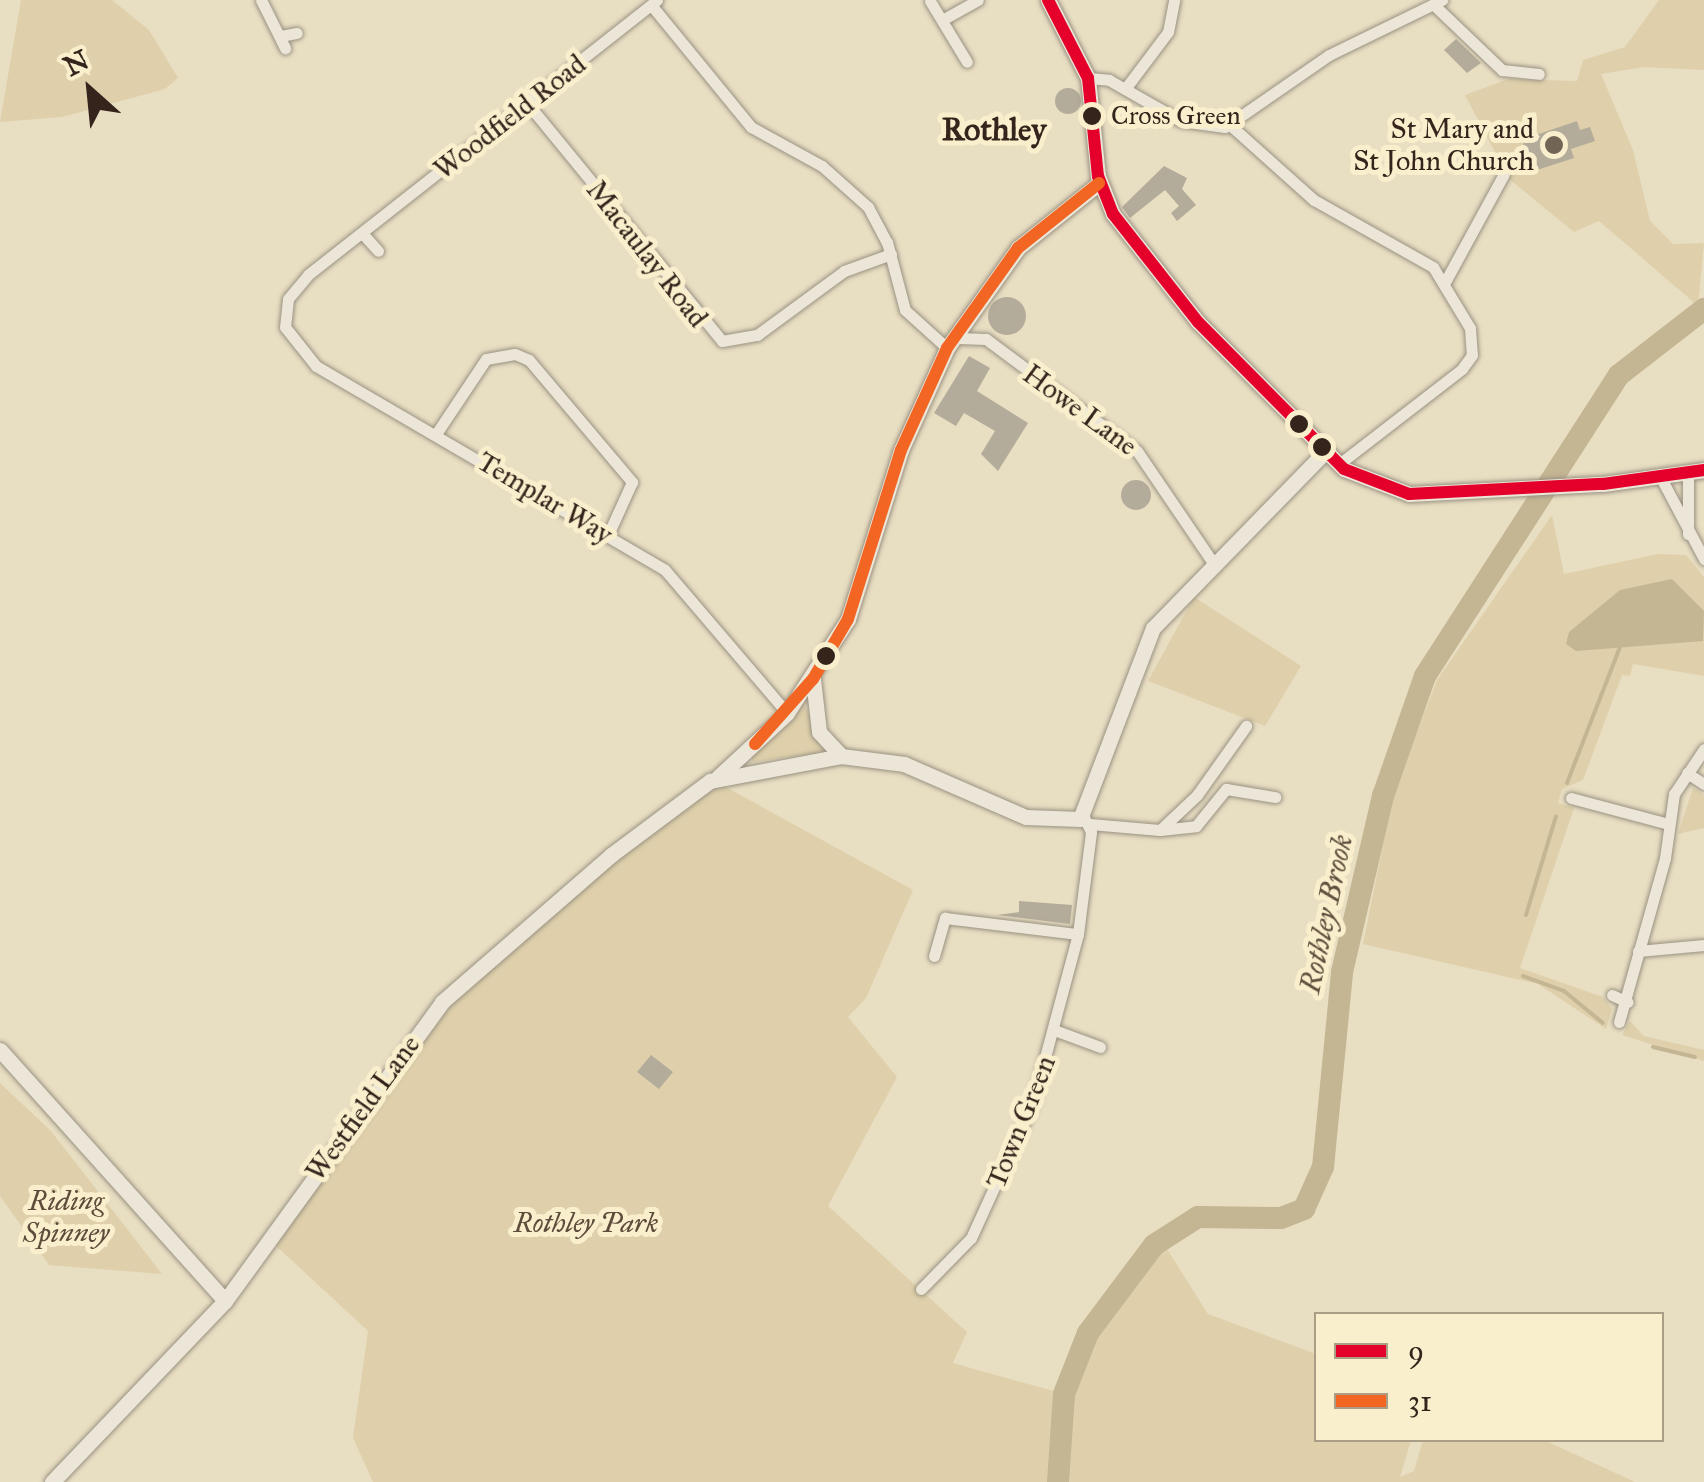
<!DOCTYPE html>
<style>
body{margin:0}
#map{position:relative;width:1704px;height:1482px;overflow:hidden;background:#e8dec2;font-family:"IM FELL Great Primer",serif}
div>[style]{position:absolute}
.green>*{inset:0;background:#dfd0ab}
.water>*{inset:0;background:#c4b593}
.stream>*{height:4px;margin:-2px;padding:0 2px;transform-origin:2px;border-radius:2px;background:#c4b593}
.river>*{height:22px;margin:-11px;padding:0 11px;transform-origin:11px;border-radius:11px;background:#c4b593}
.building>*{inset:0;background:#b4ac9a}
.round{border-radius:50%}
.roads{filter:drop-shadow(0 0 2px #9a9282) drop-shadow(0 0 2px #9a9282)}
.street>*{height:11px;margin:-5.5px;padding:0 5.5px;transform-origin:5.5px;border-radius:5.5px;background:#ebe6d8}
.secondary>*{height:15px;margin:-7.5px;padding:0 7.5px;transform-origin:7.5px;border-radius:7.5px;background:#ebe6d8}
.bus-1>*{height:12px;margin:-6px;padding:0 6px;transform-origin:6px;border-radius:6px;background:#e4002b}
.bus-2>*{height:12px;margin:-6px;padding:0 6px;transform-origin:6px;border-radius:6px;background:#f26522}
.dots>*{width:28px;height:28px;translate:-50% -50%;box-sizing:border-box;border:5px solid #faefcd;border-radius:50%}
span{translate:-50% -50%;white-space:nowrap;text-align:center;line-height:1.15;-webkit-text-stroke:10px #faefcd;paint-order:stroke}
.bus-label{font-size:26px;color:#34241c}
.left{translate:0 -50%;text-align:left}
.street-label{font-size:28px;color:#34241c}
.poi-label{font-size:28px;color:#34241c}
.right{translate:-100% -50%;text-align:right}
.park-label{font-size:28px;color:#5d4c3b;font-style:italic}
.water-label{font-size:30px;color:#61513f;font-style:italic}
.quarter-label{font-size:32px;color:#34241c;font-weight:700}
.legend{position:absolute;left:1314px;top:1312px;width:350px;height:130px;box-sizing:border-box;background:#faefcd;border:2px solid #ab9e86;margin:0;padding:12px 18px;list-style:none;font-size:30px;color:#34241c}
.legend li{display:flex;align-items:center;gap:20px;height:50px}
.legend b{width:50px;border:2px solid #ab9e86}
.north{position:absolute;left:40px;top:40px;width:100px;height:100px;-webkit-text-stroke:8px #faefcd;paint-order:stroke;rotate:333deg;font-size:28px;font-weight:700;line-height:40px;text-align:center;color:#34241c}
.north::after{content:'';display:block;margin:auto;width:35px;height:45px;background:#34241c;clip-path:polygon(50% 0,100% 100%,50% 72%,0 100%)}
</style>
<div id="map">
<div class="green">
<div style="clip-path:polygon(21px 0,112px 0,149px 30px,178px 78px,165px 89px,62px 117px,0 122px)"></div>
<div style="clip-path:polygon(1659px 0,1704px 0,1704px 70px,1644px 67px,1601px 74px,1633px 150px,1650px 221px,1673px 244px,1704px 243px,1698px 306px,1599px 221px,1574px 232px,1509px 179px,1465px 95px,1508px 79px,1577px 81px,1583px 60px,1625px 47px)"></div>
<div style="clip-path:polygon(1552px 515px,1564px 574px,1658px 554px,1686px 555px,1704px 577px,1704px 676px,1633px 664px,1630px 676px,1622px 675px,1583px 780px,1562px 789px,1558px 803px,1574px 808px,1520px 968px,1603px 997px,1612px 1009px,1606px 1029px,1538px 984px,1363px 944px,1393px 795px,1437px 680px)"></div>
<div style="clip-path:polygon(1194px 597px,1301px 666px,1265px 726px,1148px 681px)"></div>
<div style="clip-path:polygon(803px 702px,827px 752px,753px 762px,751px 756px)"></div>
<div style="clip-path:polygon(722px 785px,913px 890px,866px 998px,848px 1017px,897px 1077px,828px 1206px,967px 1332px,953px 1363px,1064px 1394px,1088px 1333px,1121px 1282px,1162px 1241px,1208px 1314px,1316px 1354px,1316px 1440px,1411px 1440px,1400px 1477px,1414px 1471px,1423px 1440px,1544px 1440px,1635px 1482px,373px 1482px,353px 1438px,368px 1331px,274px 1244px,464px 988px,677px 810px)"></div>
<div style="clip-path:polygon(1693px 788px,1704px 795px,1704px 828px,1678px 834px)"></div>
<div style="clip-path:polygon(1630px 1021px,1644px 1036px,1704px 1050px,1704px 1061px,1622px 1035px)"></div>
<div style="clip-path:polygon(0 1083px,51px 1131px,162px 1274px,49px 1265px,0 1196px)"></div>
</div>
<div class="water">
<div style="clip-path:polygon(1672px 579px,1704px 611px,1703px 641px,1576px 651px,1566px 644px,1569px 632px,1620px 590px)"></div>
</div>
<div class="stream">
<div style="left:1567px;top:783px;width:151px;rotate:-68.7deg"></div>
<div style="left:1526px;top:915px;width:103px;rotate:-73.1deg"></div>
<div style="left:1523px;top:976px;width:44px;rotate:20.1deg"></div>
<div style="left:1564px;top:991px;width:50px;rotate:39.4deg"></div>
<div style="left:1653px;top:1047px;width:43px;rotate:13.4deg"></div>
</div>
<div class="river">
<div style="left:1058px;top:1482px;width:88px;rotate:-86.1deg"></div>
<div style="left:1064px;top:1394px;width:66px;rotate:-68.5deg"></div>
<div style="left:1088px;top:1333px;width:110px;rotate:-53.1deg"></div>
<div style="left:1154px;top:1245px;width:52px;rotate:-32.5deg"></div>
<div style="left:1198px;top:1217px;width:83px;rotate:0.7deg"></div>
<div style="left:1281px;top:1218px;width:25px;rotate:-21deg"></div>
<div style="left:1304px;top:1209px;width:46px;rotate:-65.7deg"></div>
<div style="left:1323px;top:1167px;width:196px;rotate:-84.4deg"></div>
<div style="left:1342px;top:972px;width:181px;rotate:-76.9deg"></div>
<div style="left:1383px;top:796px;width:127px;rotate:-70.7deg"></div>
<div style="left:1425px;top:676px;width:358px;rotate:-57.2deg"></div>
<div style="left:1619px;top:375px;width:108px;rotate:-37.8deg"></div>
</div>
<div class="building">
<div style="clip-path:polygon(1456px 39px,1481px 63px,1467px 73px,1444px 50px)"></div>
<div class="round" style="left:1055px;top:88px;width:26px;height:26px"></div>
<div style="clip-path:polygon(1577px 121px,1580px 130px,1590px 127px,1595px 141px,1571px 149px,1574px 158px,1534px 171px,1530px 161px,1520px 164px,1524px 139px)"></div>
<div style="clip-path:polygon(1164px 166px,1187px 178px,1182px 189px,1196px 205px,1177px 221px,1171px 213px,1179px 206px,1165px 190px,1130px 218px,1122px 207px)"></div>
<div class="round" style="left:988px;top:297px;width:38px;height:38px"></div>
<div style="clip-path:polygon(969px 356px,990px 368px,977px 391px,1028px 423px,998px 471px,981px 454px,995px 431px,964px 413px,956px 426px,934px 413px)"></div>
<div class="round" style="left:1121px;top:480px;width:30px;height:30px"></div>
<div style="clip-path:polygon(1019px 901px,1072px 905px,1070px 924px,997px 915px,1019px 912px)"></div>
<div style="clip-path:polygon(651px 1055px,673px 1072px,659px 1089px,637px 1072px)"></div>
</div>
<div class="roads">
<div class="street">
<div style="left:261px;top:0;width:54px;rotate:63.4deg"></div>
<div style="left:657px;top:0;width:444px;rotate:141.8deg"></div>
<div style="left:308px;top:275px;width:31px;rotate:130deg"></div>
<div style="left:288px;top:299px;width:28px;rotate:96deg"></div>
<div style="left:285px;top:327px;width:50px;rotate:51.5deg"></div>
<div style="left:316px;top:366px;width:404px;rotate:30.3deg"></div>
<div style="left:665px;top:570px;width:188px;rotate:49.5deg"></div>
<div style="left:930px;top:1px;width:71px;rotate:58.8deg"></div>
<div style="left:652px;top:6px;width:156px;rotate:50.7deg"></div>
<div style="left:751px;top:127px;width:81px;rotate:28.8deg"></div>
<div style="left:822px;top:166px;width:62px;rotate:41.7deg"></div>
<div style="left:868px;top:207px;width:40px;rotate:62deg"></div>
<div style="left:887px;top:242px;width:70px;rotate:75.2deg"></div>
<div style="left:905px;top:310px;width:57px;rotate:42.1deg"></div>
<div style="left:1435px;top:6px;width:93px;rotate:43.7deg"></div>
<div style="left:1502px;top:70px;width:37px;rotate:6deg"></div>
<div style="left:942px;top:20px;width:41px;rotate:-29.1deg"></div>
<div style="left:281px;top:36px;width:16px;rotate:-11deg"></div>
<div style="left:1088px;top:78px;width:21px;rotate:5deg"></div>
<div style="left:1109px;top:80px;width:83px;rotate:29.7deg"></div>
<div style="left:1181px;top:121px;width:44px;rotate:7.8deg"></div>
<div style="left:1225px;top:127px;width:126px;rotate:-34.7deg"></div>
<div style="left:1329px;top:55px;width:126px;rotate:-26deg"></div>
<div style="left:1125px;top:89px;width:71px;rotate:-53deg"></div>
<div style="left:1168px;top:32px;width:33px;rotate:-79deg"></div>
<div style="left:528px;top:104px;width:306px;rotate:50.7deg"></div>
<div style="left:722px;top:341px;width:36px;rotate:-10deg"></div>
<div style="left:757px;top:335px;width:108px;rotate:-36.3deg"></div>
<div style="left:844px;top:271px;width:50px;rotate:-19.9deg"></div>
<div style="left:1230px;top:125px;width:113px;rotate:41.8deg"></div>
<div style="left:1314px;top:200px;width:137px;rotate:29.4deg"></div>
<div style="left:1433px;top:267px;width:71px;rotate:58.8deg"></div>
<div style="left:1470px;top:328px;width:27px;rotate:86deg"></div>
<div style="left:1472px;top:355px;width:17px;rotate:126deg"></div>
<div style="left:1462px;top:369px;width:157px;rotate:142.3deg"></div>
<div style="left:362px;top:233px;width:24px;rotate:48deg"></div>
<div style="left:1445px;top:282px;width:123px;rotate:-61.4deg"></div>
<div style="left:958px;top:338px;width:28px;rotate:2deg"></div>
<div style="left:986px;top:339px;width:188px;rotate:36.6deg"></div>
<div style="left:1137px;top:451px;width:135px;rotate:55.8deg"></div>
<div style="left:436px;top:434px;width:90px;rotate:-56.3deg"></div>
<div style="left:486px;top:359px;width:29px;rotate:-10deg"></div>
<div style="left:515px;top:354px;width:15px;rotate:23deg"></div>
<div style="left:529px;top:360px;width:160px;rotate:49.8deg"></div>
<div style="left:632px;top:482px;width:58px;rotate:114.4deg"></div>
<div style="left:1661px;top:478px;width:92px;rotate:62deg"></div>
<div style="left:1688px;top:534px;width:60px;rotate:-90deg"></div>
<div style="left:1687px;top:773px;width:20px;rotate:33deg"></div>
<div style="left:1571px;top:798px;width:101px;rotate:14.9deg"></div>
<div style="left:1090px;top:824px;width:70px;rotate:4.9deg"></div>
<div style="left:1160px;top:830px;width:51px;rotate:-43.4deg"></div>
<div style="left:1197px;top:795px;width:85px;rotate:-54.6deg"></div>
<div style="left:1160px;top:830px;width:36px;rotate:-6deg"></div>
<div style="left:1196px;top:826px;width:48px;rotate:-51deg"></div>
<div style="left:1226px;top:789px;width:50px;rotate:9.3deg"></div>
<div style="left:1638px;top:951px;width:66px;rotate:-5.2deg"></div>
<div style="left:934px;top:956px;width:40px;rotate:-74deg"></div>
<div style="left:945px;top:918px;width:134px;rotate:6.9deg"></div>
<div style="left:1612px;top:995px;width:17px;rotate:24deg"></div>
<div style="left:1619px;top:1022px;width:170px;rotate:-74.3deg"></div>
<div style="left:1665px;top:858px;width:65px;rotate:-82deg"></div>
<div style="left:1674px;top:794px;width:54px;rotate:-56.3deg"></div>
<div style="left:1057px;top:1031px;width:46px;rotate:20.4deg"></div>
<div style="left:921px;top:1289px;width:71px;rotate:-45.6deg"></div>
<div style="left:971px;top:1238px;width:149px;rotate:-65.5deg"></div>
<div style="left:1033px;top:1102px;width:174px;rotate:-75deg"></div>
<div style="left:1078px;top:934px;width:103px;rotate:-82.7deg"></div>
<div style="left:1091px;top:832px;width:17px;rotate:-115deg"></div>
</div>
<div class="secondary">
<div style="left:1048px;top:0;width:88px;rotate:62.9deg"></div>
<div style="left:1088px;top:78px;width:99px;rotate:84.2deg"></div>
<div style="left:1098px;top:176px;width:41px;rotate:68.5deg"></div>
<div style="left:1113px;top:214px;width:137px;rotate:51.8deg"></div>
<div style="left:1198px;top:322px;width:207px;rotate:45.2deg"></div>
<div style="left:1344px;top:469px;width:70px;rotate:21deg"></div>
<div style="left:1409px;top:494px;width:194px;rotate:-3deg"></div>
<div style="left:1603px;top:484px;width:102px;rotate:-7.9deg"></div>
<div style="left:813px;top:679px;width:53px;rotate:83.5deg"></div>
<div style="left:819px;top:732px;width:33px;rotate:47deg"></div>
<div style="left:718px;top:777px;width:94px;rotate:-42.8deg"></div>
<div style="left:787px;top:713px;width:112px;rotate:-57deg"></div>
<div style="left:848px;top:619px;width:177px;rotate:-72.6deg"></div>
<div style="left:901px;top:450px;width:112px;rotate:-65.7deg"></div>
<div style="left:947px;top:348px;width:123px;rotate:-54.6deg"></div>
<div style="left:1018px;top:248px;width:104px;rotate:-38.7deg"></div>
<div style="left:0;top:1050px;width:337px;rotate:48.1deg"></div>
<div style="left:52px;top:1482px;width:250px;rotate:-46.3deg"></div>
<div style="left:225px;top:1301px;width:369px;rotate:-54deg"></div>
<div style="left:442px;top:1002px;width:224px;rotate:-41deg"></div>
<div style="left:611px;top:855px;width:124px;rotate:-36.8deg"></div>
<div style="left:710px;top:781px;width:133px;rotate:-10.8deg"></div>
<div style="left:841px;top:756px;width:64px;rotate:7.2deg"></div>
<div style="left:904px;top:764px;width:133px;rotate:23.5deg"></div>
<div style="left:1026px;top:817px;width:54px;rotate:2.1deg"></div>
<div style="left:1080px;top:819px;width:204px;rotate:-69.1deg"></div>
<div style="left:1153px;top:628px;width:245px;rotate:-45.7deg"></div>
</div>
</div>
<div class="bus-1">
<div style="left:1048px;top:0;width:88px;rotate:62.9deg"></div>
<div style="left:1088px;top:78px;width:99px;rotate:84.2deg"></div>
<div style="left:1098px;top:176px;width:41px;rotate:68.5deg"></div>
<div style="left:1113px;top:214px;width:137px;rotate:51.8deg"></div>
<div style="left:1198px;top:322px;width:207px;rotate:45.2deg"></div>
<div style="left:1344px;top:469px;width:70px;rotate:21deg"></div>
<div style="left:1409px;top:494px;width:194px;rotate:-3deg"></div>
<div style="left:1603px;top:484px;width:102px;rotate:-7.9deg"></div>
</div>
<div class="bus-2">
<div style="left:755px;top:744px;width:87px;rotate:-48.3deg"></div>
<div style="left:813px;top:679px;width:69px;rotate:-59.7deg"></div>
<div style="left:848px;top:619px;width:177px;rotate:-72.6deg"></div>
<div style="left:901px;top:450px;width:112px;rotate:-65.7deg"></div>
<div style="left:947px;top:348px;width:123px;rotate:-54.6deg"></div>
<div style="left:1018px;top:248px;width:104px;rotate:-38.7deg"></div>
</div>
<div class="dots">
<div style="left:1092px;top:116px;background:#34241c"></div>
<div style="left:1554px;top:145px;background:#736556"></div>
<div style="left:1299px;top:424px;background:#34241c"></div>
<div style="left:1322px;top:447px;background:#34241c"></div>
<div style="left:826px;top:656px;background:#34241c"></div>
</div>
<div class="bus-label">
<span class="left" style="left:1111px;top:116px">Cross Green</span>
</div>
<div class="street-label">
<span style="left:510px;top:117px;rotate:-38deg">Woodfield Road</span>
<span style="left:647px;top:254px;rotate:52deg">Macaulay Road</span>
<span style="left:1080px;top:410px;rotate:36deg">Howe Lane</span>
<span style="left:545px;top:498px;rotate:31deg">Templar Way</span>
<span style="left:363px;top:1108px;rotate:-54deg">Westfield Lane</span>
<span style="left:1021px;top:1122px;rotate:-68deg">Town Green</span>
</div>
<div class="poi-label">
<span class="right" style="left:1534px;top:145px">St Mary and<br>St John Church</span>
</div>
<div class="park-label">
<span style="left:66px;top:1217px">Riding<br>Spinney</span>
<span style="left:586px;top:1223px">Rothley Park</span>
</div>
<div class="water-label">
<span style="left:1326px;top:914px;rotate:-78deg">Rothley Brook</span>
</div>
<div class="quarter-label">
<span style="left:994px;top:130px">Rothley</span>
</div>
<ul class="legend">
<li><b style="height:12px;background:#e4002b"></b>9</li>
<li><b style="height:12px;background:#f26522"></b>31</li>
</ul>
<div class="north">N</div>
</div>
